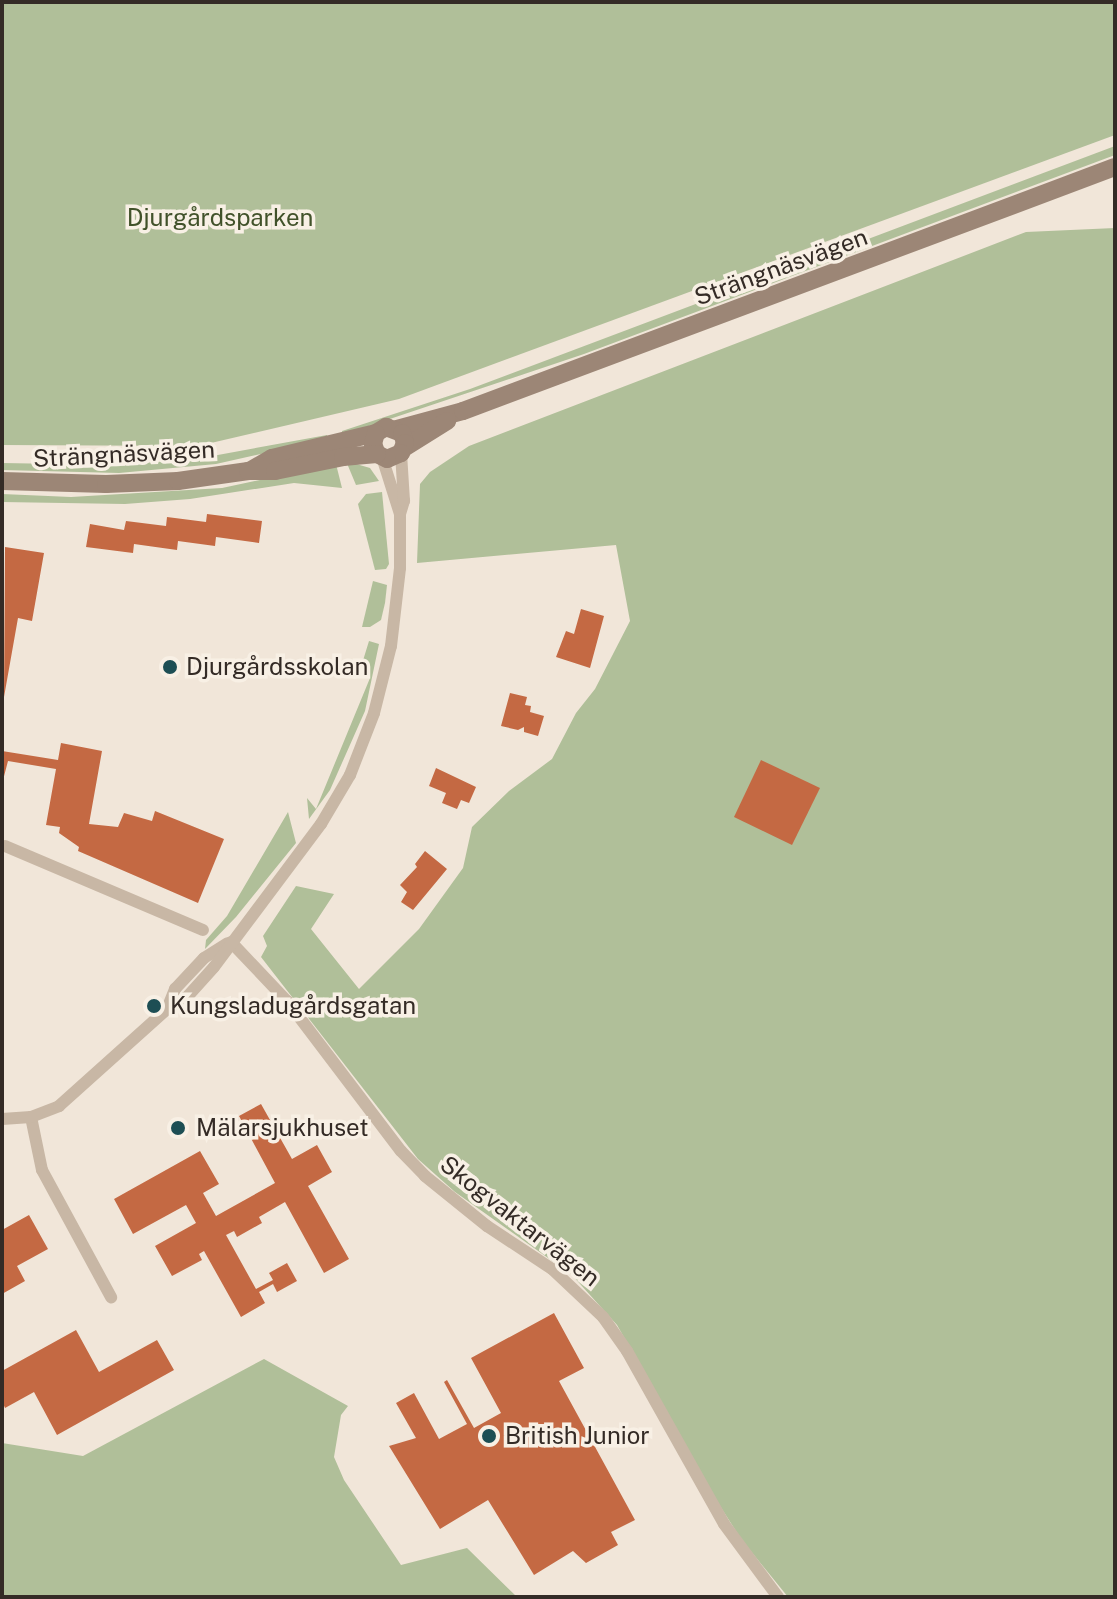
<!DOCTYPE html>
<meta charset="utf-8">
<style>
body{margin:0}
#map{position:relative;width:1117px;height:1599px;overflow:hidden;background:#f1e6d9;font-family:"Public Sans",sans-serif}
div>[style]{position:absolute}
.green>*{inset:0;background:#b0bf99}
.building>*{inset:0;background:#c46943}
.street>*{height:12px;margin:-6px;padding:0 6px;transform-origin:6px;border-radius:6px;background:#c8b7a5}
.secondary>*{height:18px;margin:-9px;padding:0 9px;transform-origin:9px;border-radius:9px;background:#9c8676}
.dots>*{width:22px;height:22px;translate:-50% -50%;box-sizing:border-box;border:4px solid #f8f0e5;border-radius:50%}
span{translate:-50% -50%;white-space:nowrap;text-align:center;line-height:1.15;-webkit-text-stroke:7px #f8f0e5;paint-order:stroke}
.park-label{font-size:24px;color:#41522a}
.street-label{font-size:24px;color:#342b26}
.poi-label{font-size:24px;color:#342b26}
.left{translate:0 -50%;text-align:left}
.frame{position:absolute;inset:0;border:4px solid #342b26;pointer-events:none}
</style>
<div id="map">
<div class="green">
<div style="clip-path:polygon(2px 2px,1115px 2px,1115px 135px,399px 399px,198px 446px,2px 445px)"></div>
<div style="clip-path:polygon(1115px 146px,1115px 155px,584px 354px,342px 435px,342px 431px,470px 389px)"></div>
<div style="clip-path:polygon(1115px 228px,1115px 1597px,788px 1597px,741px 1539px,720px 1506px,617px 1325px,572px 1275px,455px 1192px,418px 1159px,261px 957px,267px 946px,263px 936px,296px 886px,334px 894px,311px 929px,359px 989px,419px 929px,463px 868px,472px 827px,509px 791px,552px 759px,576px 713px,595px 689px,630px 621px,616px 545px,417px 563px,420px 484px,430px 472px,469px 446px,1026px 232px)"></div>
<div style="clip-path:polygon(327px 435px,328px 439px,216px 464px,119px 473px,2px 470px,2px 463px,118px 465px,196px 459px)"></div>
<div style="clip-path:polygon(346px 461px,370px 468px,379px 481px,356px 485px)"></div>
<div style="clip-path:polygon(336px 464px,342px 488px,294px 483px,190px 499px,125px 504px,2px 502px,2px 494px,71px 497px,222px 488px)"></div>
<div style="clip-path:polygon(382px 492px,389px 564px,386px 569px,375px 570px,358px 504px,366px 494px)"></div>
<div style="clip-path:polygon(373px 581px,387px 585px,385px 603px,381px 620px,370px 627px,362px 627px)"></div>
<div style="clip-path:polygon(369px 641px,379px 644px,365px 711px,330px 790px,309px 819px,307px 798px,316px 809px,370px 678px,361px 667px)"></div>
<div style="clip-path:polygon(288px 812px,296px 843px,236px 917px,205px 949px,206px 940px,227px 916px)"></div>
<div style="clip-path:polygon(264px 1359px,348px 1406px,341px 1415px,334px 1457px,344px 1480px,401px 1565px,467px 1548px,517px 1597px,2px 1597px,2px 1443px,83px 1456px)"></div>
</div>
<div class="building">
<div style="clip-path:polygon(207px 514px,262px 521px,259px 543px,216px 537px,215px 546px,178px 541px,177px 550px,134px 544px,133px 553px,86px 547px,90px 524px,124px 530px,126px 521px,166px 526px,167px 517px,206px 522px)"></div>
<div style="clip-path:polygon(5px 547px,44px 553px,32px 621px,18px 618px,4px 697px)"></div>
<div style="clip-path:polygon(581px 609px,604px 616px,590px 668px,556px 657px,566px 631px,574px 634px)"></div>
<div style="clip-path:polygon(510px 693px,527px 697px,525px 705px,531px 706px,530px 712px,544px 716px,538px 736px,524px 732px,524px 727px,518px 730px,501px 726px)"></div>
<div style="clip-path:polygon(61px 743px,102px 751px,89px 824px,118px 827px,124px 813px,152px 821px,155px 811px,224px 839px,198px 903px,78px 851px,79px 847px,59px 833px,60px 827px,46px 825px,56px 769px,8px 761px,2px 784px,2px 751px,58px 760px)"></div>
<div style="clip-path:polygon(761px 760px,820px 788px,792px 845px,734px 817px)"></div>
<div style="clip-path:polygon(436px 768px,476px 787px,469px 803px,461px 800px,457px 809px,442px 803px,446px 793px,429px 786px)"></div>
<div style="clip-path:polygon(425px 851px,447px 869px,413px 910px,401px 902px,407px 892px,400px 885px,417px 867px,415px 864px)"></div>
<div style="clip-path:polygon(261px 1104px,292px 1159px,317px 1145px,332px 1172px,308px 1186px,349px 1259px,324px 1273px,285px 1202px,259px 1217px,262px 1223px,237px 1237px,234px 1231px,226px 1235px,256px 1289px,273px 1280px,269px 1273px,287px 1263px,297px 1281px,277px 1292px,273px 1284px,259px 1292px,265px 1303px,241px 1317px,204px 1251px,199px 1254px,202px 1260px,172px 1276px,155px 1246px,196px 1223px,186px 1205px,133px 1234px,114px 1199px,200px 1151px,219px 1184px,203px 1193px,216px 1216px,275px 1183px,239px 1116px)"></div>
<div style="clip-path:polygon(29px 1215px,48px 1249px,17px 1266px,25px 1281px,2px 1294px,2px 1230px)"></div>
<div style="clip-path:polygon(554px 1313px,584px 1368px,559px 1381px,635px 1520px,611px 1532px,618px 1545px,586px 1563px,573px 1551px,534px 1575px,488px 1500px,440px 1529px,389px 1446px,416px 1438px,396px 1403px,414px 1393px,439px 1439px,467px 1424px,444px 1382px,447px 1380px,474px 1428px,501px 1413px,471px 1358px)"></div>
<div style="clip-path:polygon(76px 1330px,99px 1372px,157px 1340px,174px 1370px,57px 1435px,34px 1392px,5px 1408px,2px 1401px,2px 1371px)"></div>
</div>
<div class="street">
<div style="left:382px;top:457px;width:60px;rotate:72.5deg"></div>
<div style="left:5px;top:846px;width:215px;rotate:23deg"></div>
<div style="left:231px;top:942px;width:81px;rotate:46.5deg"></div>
<div style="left:287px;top:1001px;width:188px;rotate:52.8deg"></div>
<div style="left:401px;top:1151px;width:35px;rotate:46deg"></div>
<div style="left:425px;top:1176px;width:80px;rotate:38.9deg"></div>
<div style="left:487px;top:1226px;width:78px;rotate:33.5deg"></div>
<div style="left:552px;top:1269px;width:70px;rotate:43.3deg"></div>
<div style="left:603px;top:1317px;width:42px;rotate:54.8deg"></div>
<div style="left:627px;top:1351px;width:198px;rotate:60.7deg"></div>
<div style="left:724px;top:1524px;width:91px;rotate:53.5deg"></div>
<div style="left:167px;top:1009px;width:22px;rotate:-68deg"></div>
<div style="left:175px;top:989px;width:42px;rotate:-46.9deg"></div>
<div style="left:204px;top:958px;width:28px;rotate:-32deg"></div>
<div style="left:31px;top:1117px;width:54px;rotate:78.3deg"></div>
<div style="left:42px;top:1170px;width:145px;rotate:61.5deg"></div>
<div style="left:2px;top:1119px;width:29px;rotate:-4deg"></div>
<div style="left:31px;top:1117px;width:30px;rotate:-21deg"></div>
<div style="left:59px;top:1106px;width:145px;rotate:-41.9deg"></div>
<div style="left:167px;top:1009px;width:23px;rotate:-31deg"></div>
<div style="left:187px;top:997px;width:40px;rotate:-48deg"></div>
<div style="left:214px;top:967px;width:179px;rotate:-53.2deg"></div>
<div style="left:321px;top:824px;width:57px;rotate:-59.4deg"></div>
<div style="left:350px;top:775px;width:66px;rotate:-68.8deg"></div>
<div style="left:374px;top:713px;width:69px;rotate:-75.8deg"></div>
<div style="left:391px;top:646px;width:79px;rotate:-83.4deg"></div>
<div style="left:400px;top:568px;width:54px;rotate:-90deg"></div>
<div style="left:400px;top:514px;width:14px;rotate:-73deg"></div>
<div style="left:404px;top:501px;width:48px;rotate:-93.6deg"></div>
</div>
<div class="secondary">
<div style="left:397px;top:429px;width:68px;rotate:-15.3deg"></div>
<div style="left:463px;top:411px;width:696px;rotate:-20.52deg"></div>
<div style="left:404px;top:448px;width:51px;rotate:-32.1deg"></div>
<div style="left:251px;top:470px;width:24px;rotate:-30deg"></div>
<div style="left:272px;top:458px;width:107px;rotate:-13.5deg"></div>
<div style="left:376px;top:433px;width:12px;rotate:-31deg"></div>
<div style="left:386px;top:427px;width:17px;rotate:21deg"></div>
<div style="left:402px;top:433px;width:10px;rotate:73deg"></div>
<div style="left:405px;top:443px;width:11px;rotate:112deg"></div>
<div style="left:401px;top:453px;width:15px;rotate:157deg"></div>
<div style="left:387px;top:459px;width:11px;rotate:-153deg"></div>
<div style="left:377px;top:454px;width:11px;rotate:-112deg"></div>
<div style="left:373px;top:444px;width:11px;rotate:-75deg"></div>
<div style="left:2px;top:481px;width:104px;rotate:1.7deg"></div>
<div style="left:106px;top:484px;width:72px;rotate:-2.4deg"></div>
<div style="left:178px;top:481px;width:71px;rotate:-8.1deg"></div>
<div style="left:248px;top:471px;width:27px"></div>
<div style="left:275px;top:471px;width:69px;rotate:-11.6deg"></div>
<div style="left:343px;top:457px;width:34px;rotate:-5deg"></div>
</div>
<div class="dots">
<div style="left:170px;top:667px;background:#1d4e54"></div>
<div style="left:154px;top:1006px;background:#1d4e54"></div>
<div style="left:178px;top:1128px;background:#1d4e54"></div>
<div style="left:489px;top:1436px;background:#1d4e54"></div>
</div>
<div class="park-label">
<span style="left:220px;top:218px">Djurgårdsparken</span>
</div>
<div class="street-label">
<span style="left:781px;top:267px;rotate:-20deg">Strängnäsvägen</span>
<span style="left:124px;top:454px;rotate:-3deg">Strängnäsvägen</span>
<span style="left:520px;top:1221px;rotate:38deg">Skogvaktarvägen</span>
</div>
<div class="poi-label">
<span class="left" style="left:186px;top:667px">Djurgårdsskolan</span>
<span class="left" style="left:170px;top:1006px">Kungsladugårdsgatan</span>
<span class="left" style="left:196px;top:1128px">Mälarsjukhuset</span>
<span class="left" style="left:505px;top:1436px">British Junior</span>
</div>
<div class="frame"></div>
</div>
